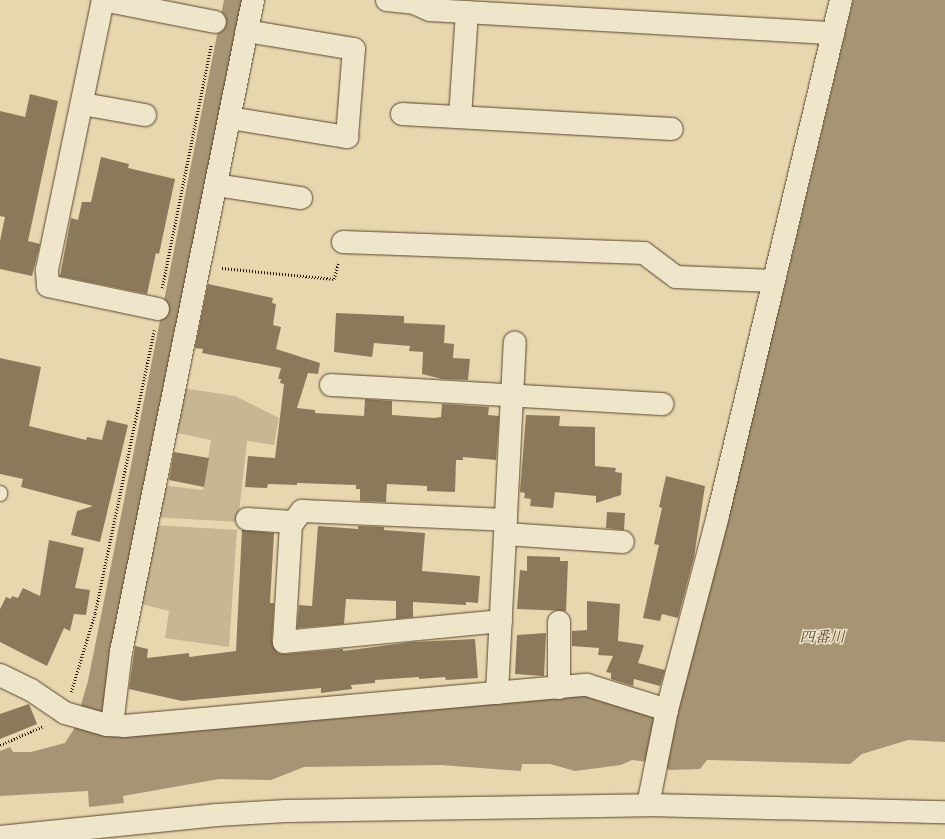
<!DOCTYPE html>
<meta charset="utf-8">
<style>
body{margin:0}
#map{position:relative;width:945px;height:839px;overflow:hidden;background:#e6d7af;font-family:"IM FELL English","Noto Serif JP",serif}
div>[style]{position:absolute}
.green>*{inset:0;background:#c6b691}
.water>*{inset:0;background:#a69574}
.building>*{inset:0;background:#8b795b}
.path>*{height:2.5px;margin-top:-1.25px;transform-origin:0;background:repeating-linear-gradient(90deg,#291401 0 1px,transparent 0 3px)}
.roads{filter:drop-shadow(0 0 1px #58452c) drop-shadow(0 0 1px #58452c)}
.lane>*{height:13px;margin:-6.5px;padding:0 6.5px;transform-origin:6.5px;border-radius:6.5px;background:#efe5cb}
.street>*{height:22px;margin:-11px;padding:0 11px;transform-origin:11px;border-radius:11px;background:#efe5cb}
.secondary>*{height:22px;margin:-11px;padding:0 11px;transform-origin:11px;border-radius:11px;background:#efe5cb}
span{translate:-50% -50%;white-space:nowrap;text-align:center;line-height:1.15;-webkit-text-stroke:3px #efe5cb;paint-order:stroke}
.water-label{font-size:15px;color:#5b482f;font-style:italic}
</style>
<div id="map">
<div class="green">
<div style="clip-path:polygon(182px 388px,235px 396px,279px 418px,274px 445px,247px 441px,238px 522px,153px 517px,160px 485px,203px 490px,211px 440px,172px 432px)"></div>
<div style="clip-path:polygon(153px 525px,237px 530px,229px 647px,165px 638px,169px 611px,138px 603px)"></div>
</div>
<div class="water">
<div style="clip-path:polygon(224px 0,245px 0,105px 732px,592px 691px,649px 716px,674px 722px,786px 280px,853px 0,945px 0,945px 742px,908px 740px,862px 754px,850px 764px,707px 760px,700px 769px,669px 770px,663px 764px,632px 760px,621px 765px,575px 771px,550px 764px,522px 764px,521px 771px,441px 765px,304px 767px,271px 780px,219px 779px,123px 796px,124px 803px,89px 807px,88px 791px,0 796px,0 751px,10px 747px,13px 752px,31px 752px,65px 743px,74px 729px,88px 681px)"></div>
</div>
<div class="building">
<div style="clip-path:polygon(30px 94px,58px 101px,28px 241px,40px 244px,32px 276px,0 269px,0 241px,5px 217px,0 216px,0 111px,25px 117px)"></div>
<div style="clip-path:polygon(101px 157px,129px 164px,128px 168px,175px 179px,159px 254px,156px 253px,147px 294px,60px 276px,71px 218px,78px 220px,82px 202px,91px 202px)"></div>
<div style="clip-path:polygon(208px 284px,273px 298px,272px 303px,276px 304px,273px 325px,281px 327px,276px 349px,320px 363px,318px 374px,308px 373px,297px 408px,315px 410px,315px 413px,364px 416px,365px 399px,392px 401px,392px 415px,434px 418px,441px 417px,442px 404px,489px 407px,488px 415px,499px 416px,496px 460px,463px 457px,463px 460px,456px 460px,455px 492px,427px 491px,427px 486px,387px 484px,386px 502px,360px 501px,360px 489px,356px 489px,356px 485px,297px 483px,297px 485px,268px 484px,267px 488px,245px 487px,248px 456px,275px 458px,284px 384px,280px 383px,281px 379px,278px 379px,281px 368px,202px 353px,203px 349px,195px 348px)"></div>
<div style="clip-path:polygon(336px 313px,404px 316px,404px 323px,445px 325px,444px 343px,454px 344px,453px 358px,470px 359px,468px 380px,442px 379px,422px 374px,423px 352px,409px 351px,410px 346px,374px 343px,372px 357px,334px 352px)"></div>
<div style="clip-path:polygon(0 358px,41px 367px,29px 426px,86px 440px,87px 437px,102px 440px,107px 420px,128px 425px,100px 542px,71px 535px,77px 511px,93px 506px,21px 487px,23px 479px,0 474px)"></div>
<div style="clip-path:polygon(526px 415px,560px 416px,559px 426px,595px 427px,595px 466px,616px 468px,615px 472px,622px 473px,621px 495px,596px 503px,596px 496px,555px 492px,553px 508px,530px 506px,531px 499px,524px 498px,525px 493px,520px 492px)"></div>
<div style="clip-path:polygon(174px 452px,209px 458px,204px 487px,169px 480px)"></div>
<div style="clip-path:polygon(666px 476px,705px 486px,694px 557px,678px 618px,662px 614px,660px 621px,643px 618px,659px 545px,654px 544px,662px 508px,659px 507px)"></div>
<div style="clip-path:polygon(607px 512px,625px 513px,624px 530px,606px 528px)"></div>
<div style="clip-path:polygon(318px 526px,358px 529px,358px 526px,384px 527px,384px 530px,425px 533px,422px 571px,480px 576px,478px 603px,466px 602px,466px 605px,413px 602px,413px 617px,396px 619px,396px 601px,346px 599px,344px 624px,297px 628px,299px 605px,312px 606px)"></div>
<div style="clip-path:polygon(242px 530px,274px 533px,270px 603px,274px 603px,272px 641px,278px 653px,285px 654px,343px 649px,343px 651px,412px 642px,475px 639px,478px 678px,446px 680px,445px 677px,419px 679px,419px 677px,375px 680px,375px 683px,351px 685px,352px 689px,321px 693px,321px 688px,182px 701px,129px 689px,135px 646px,148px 649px,147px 658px,189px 653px,189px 657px,236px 651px)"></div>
<div style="clip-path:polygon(49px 540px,84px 548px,75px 588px,90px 590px,86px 615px,74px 614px,70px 631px,64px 628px,47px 666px,0 642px,0 609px,6px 597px,11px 599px,12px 596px,18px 598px,23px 588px,40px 596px)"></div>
<div style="clip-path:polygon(527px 556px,560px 557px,560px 561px,568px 561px,566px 611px,517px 609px,520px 570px,527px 571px)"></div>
<div style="clip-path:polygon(587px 601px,620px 604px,618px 641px,644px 645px,638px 663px,665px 670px,660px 686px,634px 679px,633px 686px,611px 679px,611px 673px,606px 672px,613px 656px,598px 655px,599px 648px,572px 646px,572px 631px,587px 630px)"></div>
<div style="clip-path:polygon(546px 633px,544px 676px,515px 674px,517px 635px)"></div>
<div style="clip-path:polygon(29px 704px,37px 724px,0 739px,0 714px)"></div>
</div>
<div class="path">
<div style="left:222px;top:268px;width:113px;rotate:5.6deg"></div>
<div style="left:334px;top:279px;width:16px;rotate:-76deg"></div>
<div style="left:162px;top:288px;width:249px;rotate:-78.6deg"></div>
<div style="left:71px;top:692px;width:83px;rotate:-73.1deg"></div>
<div style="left:95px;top:613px;width:289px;rotate:-78.2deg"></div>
<div style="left:0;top:745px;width:48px;rotate:-23.4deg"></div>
</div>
<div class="roads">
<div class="lane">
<div style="left:0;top:494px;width:2px;rotate:-90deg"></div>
</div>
<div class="street">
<div style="left:387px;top:0;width:27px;rotate:6deg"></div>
<div style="left:414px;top:3px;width:17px;rotate:24deg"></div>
<div style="left:430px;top:10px;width:404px;rotate:3.3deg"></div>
<div style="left:83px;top:104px;width:63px;rotate:10.1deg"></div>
<div style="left:402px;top:114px;width:270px;rotate:3.2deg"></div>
<div style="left:460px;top:117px;width:105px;rotate:-86.2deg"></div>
<div style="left:230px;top:118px;width:119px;rotate:9.2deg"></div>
<div style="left:347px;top:137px;width:88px;rotate:-85.5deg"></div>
<div style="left:354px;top:49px;width:109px;rotate:-170.5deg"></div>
<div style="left:216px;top:185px;width:86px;rotate:8.7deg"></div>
<div style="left:343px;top:242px;width:301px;rotate:2.1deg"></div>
<div style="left:644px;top:253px;width:40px;rotate:37deg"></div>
<div style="left:676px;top:277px;width:98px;rotate:2.3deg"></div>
<div style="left:158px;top:309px;width:112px;rotate:-168.2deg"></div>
<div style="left:48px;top:286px;width:16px;rotate:-94deg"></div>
<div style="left:47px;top:270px;width:276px;rotate:-78.3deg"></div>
<div style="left:103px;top:0;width:114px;rotate:11.1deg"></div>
<div style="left:331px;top:385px;width:332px;rotate:3.3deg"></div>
<div style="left:247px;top:519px;width:46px;rotate:3.7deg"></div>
<div style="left:506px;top:534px;width:117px;rotate:3.9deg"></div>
<div style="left:501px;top:621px;width:218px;rotate:174.5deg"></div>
<div style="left:284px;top:642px;width:117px;rotate:-86.6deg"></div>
<div style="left:291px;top:525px;width:18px;rotate:-52deg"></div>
<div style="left:302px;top:511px;width:204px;rotate:2.5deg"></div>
<div style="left:559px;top:622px;width:66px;rotate:90deg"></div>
<div style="left:0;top:675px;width:34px;rotate:26deg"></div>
<div style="left:31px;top:690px;width:41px;rotate:34.1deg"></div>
<div style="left:65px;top:713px;width:44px;rotate:15.9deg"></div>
<div style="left:107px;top:725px;width:17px;rotate:3deg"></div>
<div style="left:124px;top:726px;width:465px;rotate:-5.1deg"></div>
<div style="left:587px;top:685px;width:84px;rotate:17.4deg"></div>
<div style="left:497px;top:693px;width:351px;rotate:-87.1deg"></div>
<div style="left:112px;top:725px;width:74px;rotate:-83deg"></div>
<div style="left:121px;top:652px;width:665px;rotate:-78.55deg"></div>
<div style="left:648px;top:805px;width:97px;rotate:-78.7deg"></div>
<div style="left:667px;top:710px;width:202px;rotate:-75.3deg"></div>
<div style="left:718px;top:515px;width:529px;rotate:-76.57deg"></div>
</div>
<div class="secondary">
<div style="left:0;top:837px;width:218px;rotate:-5.8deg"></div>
<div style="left:217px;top:815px;width:69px;rotate:-3.3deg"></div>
<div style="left:286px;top:811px;width:362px;rotate:-0.9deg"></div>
<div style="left:648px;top:805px;width:297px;rotate:1.4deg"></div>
</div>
</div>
<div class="water-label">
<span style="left:822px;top:638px">四番川</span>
</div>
</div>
